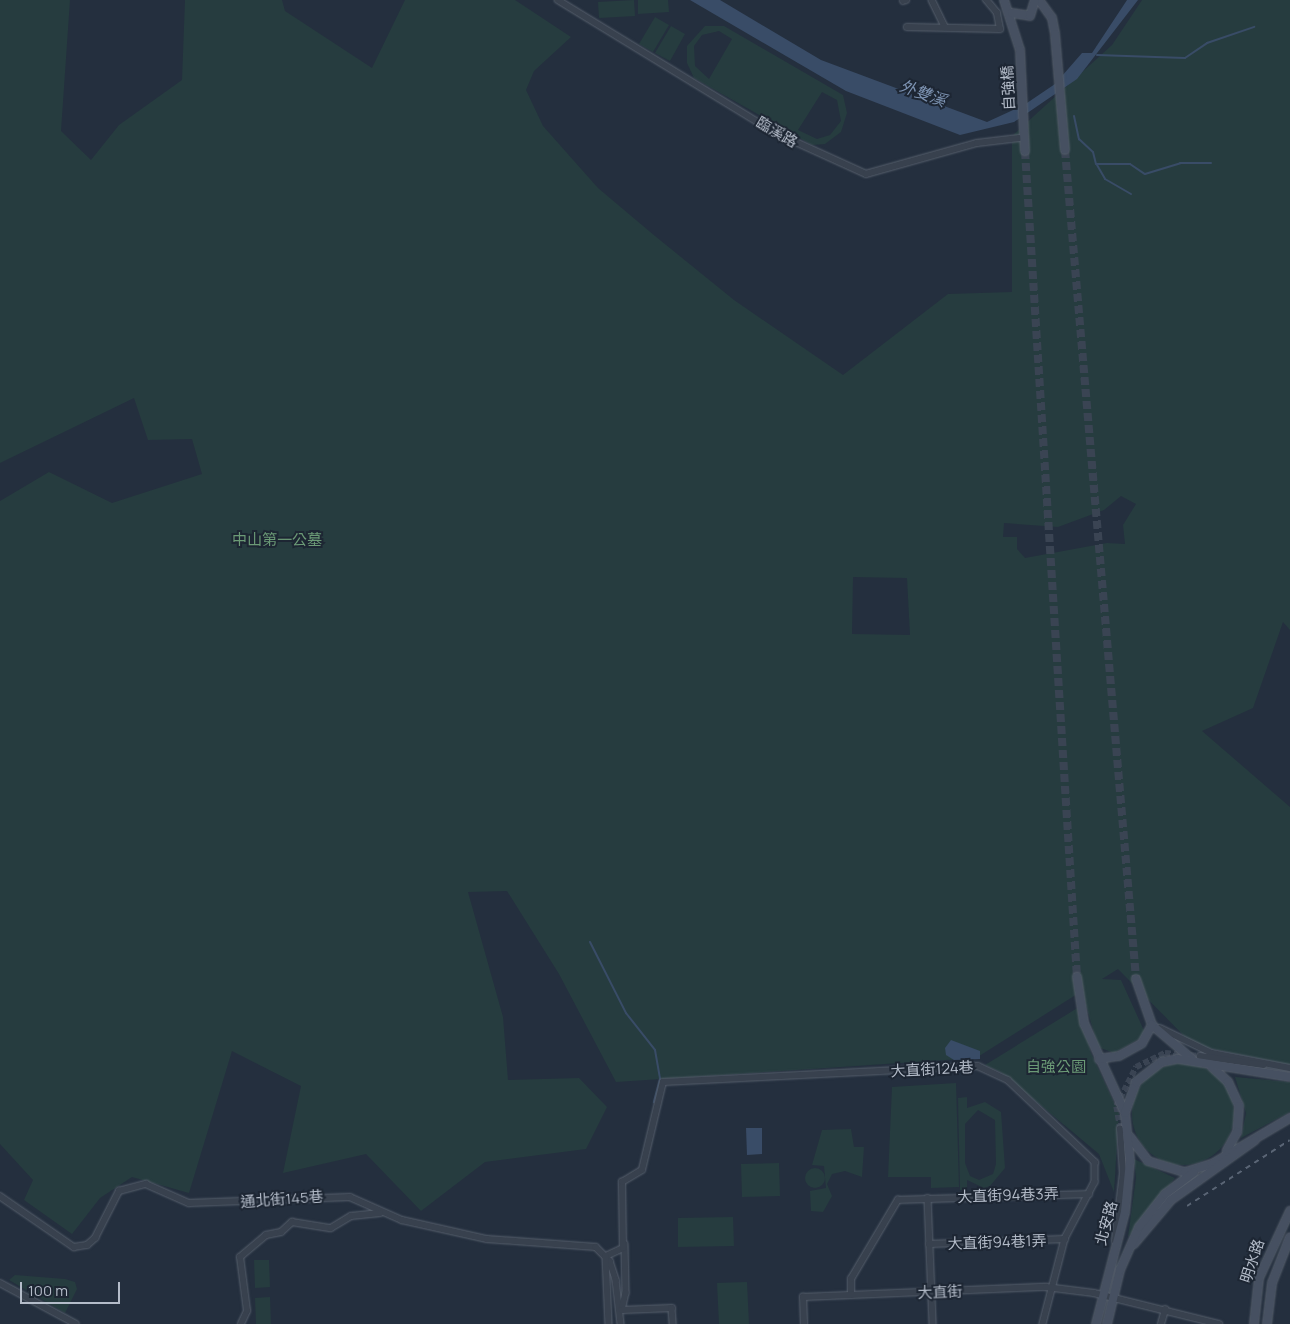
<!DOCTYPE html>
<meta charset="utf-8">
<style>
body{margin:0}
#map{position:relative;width:1290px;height:1324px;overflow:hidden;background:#242f3e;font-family:Manrope,"Noto Sans TC",sans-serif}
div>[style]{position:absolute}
.green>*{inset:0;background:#263c3f}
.round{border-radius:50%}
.water>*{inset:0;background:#394c67}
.stream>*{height:2px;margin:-1px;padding:0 1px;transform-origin:1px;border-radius:1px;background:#394c67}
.street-tunnel>*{height:5.5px;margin-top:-2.75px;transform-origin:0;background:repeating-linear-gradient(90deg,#3a4453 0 5.5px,transparent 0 8.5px)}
.secondary-tunnel>*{height:8px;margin-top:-4px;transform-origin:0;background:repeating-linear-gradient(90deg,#3a4453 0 8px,transparent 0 12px)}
.roads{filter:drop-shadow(0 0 1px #565f6c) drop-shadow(0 0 1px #565f6c)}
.street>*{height:5.5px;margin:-2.75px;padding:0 2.75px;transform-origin:2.75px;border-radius:2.75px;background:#38414e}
.secondary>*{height:8px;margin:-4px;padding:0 4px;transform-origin:4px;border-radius:4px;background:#465061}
.rail>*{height:2px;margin-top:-1px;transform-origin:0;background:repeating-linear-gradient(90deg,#5a6575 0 5px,transparent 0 10px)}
span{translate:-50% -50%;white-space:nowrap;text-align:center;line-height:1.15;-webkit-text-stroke:4px #1d2633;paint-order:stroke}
.street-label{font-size:15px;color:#b4bcc9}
.park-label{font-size:15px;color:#6b9a76}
.water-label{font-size:16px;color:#7c92b1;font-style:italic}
.scale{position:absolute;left:20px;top:1282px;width:100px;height:22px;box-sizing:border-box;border:2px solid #b4bcc9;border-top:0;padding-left:6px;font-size:15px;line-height:18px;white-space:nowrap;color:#b4bcc9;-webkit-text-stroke:4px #1d2633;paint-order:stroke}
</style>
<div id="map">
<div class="green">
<div style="clip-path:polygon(evenodd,0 0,70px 0,61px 131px,91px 160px,119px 125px,182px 80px,185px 0,282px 0,285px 11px,372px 68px,405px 0,515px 0,571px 37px,534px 71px,526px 90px,543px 126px,598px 188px,655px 236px,734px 300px,843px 375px,948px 294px,1012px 292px,1012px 136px,1112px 45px,1142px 0,1290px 0,1290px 630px,1283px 622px,1253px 708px,1202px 731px,1290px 807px,1290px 1065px,1193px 1045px,1118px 969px,1102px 979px,1121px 980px,1146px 1035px,1114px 1053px,1098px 1047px,1082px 991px,976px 1058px,616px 1082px,559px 974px,507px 891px,468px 892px,503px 1017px,508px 1080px,579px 1078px,607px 1107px,586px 1149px,485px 1162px,421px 1211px,366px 1154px,283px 1173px,301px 1086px,232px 1051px,189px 1193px,132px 1177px,100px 1198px,72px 1234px,24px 1200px,33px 1180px,0 1144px,0 501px,49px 472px,112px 503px,202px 474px,192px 439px,148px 440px,134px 398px,0 463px,0 0,1121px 496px,1136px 504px,1123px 525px,1125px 544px,1107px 543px,1025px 558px,1017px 549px,1017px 537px,1003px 537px,1004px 523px,1058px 527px,1104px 510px,1121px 496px,0 0,853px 577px,907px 578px,910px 635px,852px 634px,853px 577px)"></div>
<div style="clip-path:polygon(634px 0,635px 16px,599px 18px,598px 2px)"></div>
<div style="clip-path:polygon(638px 0,668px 0,669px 12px,638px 14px)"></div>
<div style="clip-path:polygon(655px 17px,669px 25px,653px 52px,639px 44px)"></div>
<div style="clip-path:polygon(671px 26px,685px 34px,670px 61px,655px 53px)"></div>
<div style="clip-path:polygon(evenodd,705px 26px,724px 26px,843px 95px,847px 113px,841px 132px,825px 144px,812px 145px,694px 78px,687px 63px,687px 46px,705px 26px,719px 31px,732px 39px,709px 79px,695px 66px,694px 46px,702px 35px,719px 31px,705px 26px,822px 92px,837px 100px,841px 121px,830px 135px,817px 139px,798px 130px,822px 92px)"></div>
<div style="clip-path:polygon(1079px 1007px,1091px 1053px,1119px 1113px,1114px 1192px,1099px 1154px,1002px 1073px,985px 1065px)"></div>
<div class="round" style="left:1132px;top:1063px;width:102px;height:102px"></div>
<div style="clip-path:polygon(1235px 1077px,1290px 1082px,1290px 1112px,1241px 1138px,1246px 1113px)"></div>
<div style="clip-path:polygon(956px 1083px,959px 1187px,931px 1188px,931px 1177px,888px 1177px,892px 1087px)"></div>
<div style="clip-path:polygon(evenodd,967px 1097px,967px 1108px,985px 1102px,1001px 1112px,1005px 1168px,990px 1186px,984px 1188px,967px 1180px,967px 1190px,960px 1190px,958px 1098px,967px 1097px,978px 1110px,995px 1120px,996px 1164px,993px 1174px,979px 1180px,970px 1176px,965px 1163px,965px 1124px,978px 1110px)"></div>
<div style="clip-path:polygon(851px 1129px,854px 1147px,864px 1147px,862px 1177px,845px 1171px,832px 1174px,827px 1184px,832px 1196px,823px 1212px,811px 1211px,810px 1191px,826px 1188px,824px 1166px,812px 1165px,822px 1130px)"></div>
<div style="clip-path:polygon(1134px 1159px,1175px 1178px,1128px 1237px,1136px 1178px)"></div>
<div style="clip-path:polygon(779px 1163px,780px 1196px,742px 1197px,741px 1164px)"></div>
<div class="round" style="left:805px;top:1168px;width:20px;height:20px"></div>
<div style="clip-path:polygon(733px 1217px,734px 1246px,678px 1247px,678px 1218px)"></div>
<div style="clip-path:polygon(254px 1260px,269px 1260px,270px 1287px,255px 1288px)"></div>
<div style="clip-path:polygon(15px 1275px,65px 1279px,75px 1282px,77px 1289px,65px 1313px,9px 1280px)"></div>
<div style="clip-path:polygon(747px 1282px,749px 1324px,719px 1324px,717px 1283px)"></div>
<div style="clip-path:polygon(270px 1297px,271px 1324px,256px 1324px,255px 1298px)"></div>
</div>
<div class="water">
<div style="clip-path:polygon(690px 0,720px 0,821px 60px,987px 122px,1024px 105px,1055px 84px,1082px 53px,1092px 53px,1127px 0,1138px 0,1077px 79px,1014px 122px,960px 135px,846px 91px)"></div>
<div style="clip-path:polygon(951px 1040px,980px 1051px,980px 1059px,954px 1060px,946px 1055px,945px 1048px)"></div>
<div style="clip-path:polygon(746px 1128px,762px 1128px,762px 1154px,747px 1155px)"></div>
</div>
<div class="stream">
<div style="left:1097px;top:55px;width:88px;rotate:2deg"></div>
<div style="left:1185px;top:58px;width:27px;rotate:-34deg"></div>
<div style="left:1207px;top:43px;width:50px;rotate:-18.8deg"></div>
<div style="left:1074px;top:116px;width:24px;rotate:78deg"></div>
<div style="left:1079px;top:139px;width:19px;rotate:43deg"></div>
<div style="left:1093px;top:152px;width:12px;rotate:76deg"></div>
<div style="left:1096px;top:164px;width:34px"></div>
<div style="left:1130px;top:164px;width:18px;rotate:34deg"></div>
<div style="left:1145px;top:174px;width:37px;rotate:-17deg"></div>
<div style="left:1180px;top:163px;width:31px"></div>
<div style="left:1097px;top:165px;width:16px;rotate:60deg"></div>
<div style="left:1105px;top:179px;width:30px;rotate:30deg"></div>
<div style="left:590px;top:942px;width:80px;rotate:63.1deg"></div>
<div style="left:626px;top:1013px;width:47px;rotate:51.9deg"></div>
<div style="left:655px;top:1050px;width:29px;rotate:80deg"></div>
<div style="left:660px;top:1079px;width:24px;rotate:105deg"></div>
</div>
<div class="street-tunnel">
<div style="left:1120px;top:1129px;width:23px;rotate:-100deg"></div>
<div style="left:1116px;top:1106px;width:44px;rotate:-62.9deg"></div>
<div style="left:1136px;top:1067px;width:32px;rotate:-26deg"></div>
<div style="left:1165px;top:1053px;width:35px;rotate:5deg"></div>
</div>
<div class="secondary-tunnel">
<div style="left:1065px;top:150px;width:832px;rotate:85.1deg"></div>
<div style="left:1025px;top:151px;width:828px;rotate:86.4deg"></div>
</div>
<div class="roads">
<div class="street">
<div style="left:558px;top:0;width:253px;rotate:31.4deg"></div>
<div style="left:774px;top:132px;width:101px;rotate:24.5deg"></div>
<div style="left:866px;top:174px;width:115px;rotate:-15.6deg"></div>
<div style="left:977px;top:143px;width:42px;rotate:-6.8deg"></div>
<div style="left:932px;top:0;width:30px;rotate:64deg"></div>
<div style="left:903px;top:1px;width:3px;rotate:-18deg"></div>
<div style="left:907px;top:27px;width:93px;rotate:1.2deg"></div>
<div style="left:1000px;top:29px;width:16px;rotate:-101deg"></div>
<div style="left:997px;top:13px;width:17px;rotate:-130deg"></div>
<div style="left:1160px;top:1028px;width:58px;rotate:25.7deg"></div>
<div style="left:1212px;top:1053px;width:79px;rotate:10.9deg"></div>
<div style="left:1200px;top:1056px;width:64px;rotate:8.1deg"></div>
<div style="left:0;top:1196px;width:90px;rotate:34.6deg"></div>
<div style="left:74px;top:1247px;width:13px;rotate:-9deg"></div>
<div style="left:87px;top:1245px;width:11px;rotate:-41deg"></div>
<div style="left:95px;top:1238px;width:53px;rotate:-62.9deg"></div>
<div style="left:119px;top:1191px;width:28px;rotate:-15deg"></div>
<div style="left:146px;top:1184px;width:47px;rotate:23.8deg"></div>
<div style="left:189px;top:1203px;width:161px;rotate:-2.1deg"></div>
<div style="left:350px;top:1197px;width:57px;rotate:23.9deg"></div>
<div style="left:402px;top:1220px;width:87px;rotate:12.6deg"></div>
<div style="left:487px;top:1239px;width:109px;rotate:4.2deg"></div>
<div style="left:596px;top:1247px;width:20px;rotate:45deg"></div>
<div style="left:610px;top:1261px;width:20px;rotate:72deg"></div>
<div style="left:616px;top:1280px;width:44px;rotate:83.5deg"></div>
<div style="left:928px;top:1198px;width:126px;rotate:87.7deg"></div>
<div style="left:1115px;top:1241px;width:68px;rotate:-83.3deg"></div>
<div style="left:1123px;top:1173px;width:44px;rotate:-93.9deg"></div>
<div style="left:625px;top:1244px;width:49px;rotate:88.8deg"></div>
<div style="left:626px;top:1293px;width:17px;rotate:103deg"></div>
<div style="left:622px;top:1310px;width:50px;rotate:-2.3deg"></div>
<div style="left:672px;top:1308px;width:16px;rotate:86deg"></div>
<div style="left:929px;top:1244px;width:136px;rotate:-2.1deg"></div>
<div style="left:606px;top:1256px;width:19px;rotate:-25deg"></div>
<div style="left:623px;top:1248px;width:66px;rotate:-90.9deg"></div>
<div style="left:622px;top:1182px;width:23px;rotate:-31deg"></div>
<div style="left:642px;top:1170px;width:90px;rotate:-76.6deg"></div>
<div style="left:663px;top:1082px;width:315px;rotate:-2.9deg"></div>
<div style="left:978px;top:1066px;width:33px;rotate:25deg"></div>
<div style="left:1008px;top:1080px;width:120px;rotate:43.3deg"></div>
<div style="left:1095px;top:1162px;width:20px;rotate:90deg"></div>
<div style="left:1095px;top:1182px;width:64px;rotate:117.8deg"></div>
<div style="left:1065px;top:1239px;width:88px;rotate:104.5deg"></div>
<div style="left:606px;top:1256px;width:68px;rotate:87.5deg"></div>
<div style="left:0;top:1283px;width:86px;rotate:28.3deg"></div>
<div style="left:851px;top:1295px;width:16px;rotate:-90deg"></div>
<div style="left:851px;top:1279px;width:92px;rotate:-59.3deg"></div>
<div style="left:898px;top:1200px;width:191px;rotate:-1.8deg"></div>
<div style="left:241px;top:1324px;width:14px;rotate:-65deg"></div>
<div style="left:247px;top:1311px;width:54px;rotate:-97.4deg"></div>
<div style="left:240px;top:1257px;width:34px;rotate:-40deg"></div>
<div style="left:266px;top:1235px;width:15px;rotate:-11deg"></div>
<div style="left:281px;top:1232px;width:15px;rotate:-42deg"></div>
<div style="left:292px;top:1222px;width:39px;rotate:9deg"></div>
<div style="left:331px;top:1228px;width:23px;rotate:-31deg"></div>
<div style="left:351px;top:1216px;width:29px;rotate:-6deg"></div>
<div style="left:804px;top:1324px;width:27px;rotate:-92deg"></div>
<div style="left:803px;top:1297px;width:243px;rotate:-2.4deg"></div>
<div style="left:1046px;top:1287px;width:48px;rotate:7.1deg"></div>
<div style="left:1094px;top:1293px;width:129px;rotate:13.9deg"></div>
<div style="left:1161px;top:1324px;width:15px;rotate:-74deg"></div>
</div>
<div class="secondary">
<div style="left:1004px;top:0;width:52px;rotate:72.3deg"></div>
<div style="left:1020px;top:50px;width:101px;rotate:87.2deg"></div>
<div style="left:1039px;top:0;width:22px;rotate:54deg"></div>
<div style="left:1052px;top:18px;width:16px;rotate:79deg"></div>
<div style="left:1055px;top:34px;width:116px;rotate:85.1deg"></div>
<div style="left:1012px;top:13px;width:18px;rotate:9deg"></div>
<div style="left:1030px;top:16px;width:17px;rotate:-73deg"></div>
<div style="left:1077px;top:977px;width:47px;rotate:81.3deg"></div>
<div style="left:1084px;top:1023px;width:99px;rotate:65.5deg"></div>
<div style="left:1136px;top:979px;width:49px;rotate:70.8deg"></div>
<div style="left:1152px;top:1025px;width:52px;rotate:40.4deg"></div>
<div style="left:1099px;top:1059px;width:20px;rotate:-9deg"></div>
<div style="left:1119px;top:1056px;width:26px;rotate:-29deg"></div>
<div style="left:1142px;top:1043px;width:21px;rotate:-61deg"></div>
<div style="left:1212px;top:1067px;width:22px;rotate:43deg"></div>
<div style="left:1228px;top:1082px;width:26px;rotate:65deg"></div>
<div style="left:1239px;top:1106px;width:26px;rotate:94deg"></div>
<div style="left:1237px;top:1132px;width:21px;rotate:119deg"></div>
<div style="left:1130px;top:1137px;width:30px;rotate:53deg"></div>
<div style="left:1148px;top:1161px;width:39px;rotate:17deg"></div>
<div style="left:1185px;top:1172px;width:28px;rotate:-17deg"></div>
<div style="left:1212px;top:1164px;width:91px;rotate:-30.5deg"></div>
<div style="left:1134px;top:1244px;width:57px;rotate:-49.9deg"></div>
<div style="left:1171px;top:1200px;width:103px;rotate:-35.5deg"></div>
<div style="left:1096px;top:1324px;width:116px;rotate:-75.5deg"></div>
<div style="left:1125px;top:1212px;width:51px;rotate:-84.4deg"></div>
<div style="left:1130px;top:1161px;width:48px;rotate:-95.9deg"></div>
<div style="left:1125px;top:1113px;width:33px;rotate:-70deg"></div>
<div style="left:1136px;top:1082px;width:33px;rotate:-38deg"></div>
<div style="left:1162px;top:1062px;width:16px;rotate:-11deg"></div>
<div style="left:1178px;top:1059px;width:113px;rotate:9.1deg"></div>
<div style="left:1107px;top:1324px;width:56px;rotate:-76.5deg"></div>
<div style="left:1120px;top:1270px;width:47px;rotate:-66.2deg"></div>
<div style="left:1139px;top:1227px;width:42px;rotate:-51.8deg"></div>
<div style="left:1165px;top:1194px;width:36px;rotate:-37deg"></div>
<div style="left:1254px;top:1324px;width:46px;rotate:-83.8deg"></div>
<div style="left:1259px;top:1278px;width:74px;rotate:-65.2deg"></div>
<div style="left:1267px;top:1324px;width:41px;rotate:-83deg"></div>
<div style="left:1272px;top:1283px;width:49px;rotate:-68.6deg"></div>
</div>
</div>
<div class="rail">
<div style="left:1187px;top:1206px;width:122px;rotate:-32.7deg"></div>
</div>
<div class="street-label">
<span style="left:1008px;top:88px;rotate:-93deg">自強橋</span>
<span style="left:777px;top:132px;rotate:30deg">臨溪路</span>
<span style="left:932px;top:1069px;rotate:-3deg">大直街124巷</span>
<span style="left:1008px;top:1195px;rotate:-2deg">大直街94巷3弄</span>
<span style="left:282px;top:1199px;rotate:-4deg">通北街145巷</span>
<span style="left:1106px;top:1223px;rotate:-75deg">北安路</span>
<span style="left:997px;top:1242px;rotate:-2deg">大直街94巷1弄</span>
<span style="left:1252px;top:1261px;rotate:-72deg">明水路</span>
<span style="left:940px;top:1292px;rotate:-2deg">大直街</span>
</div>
<div class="park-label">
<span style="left:277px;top:540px">中山第一公墓</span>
<span style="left:1056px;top:1067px">自強公園</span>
</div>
<div class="water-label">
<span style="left:923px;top:93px;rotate:20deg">外雙溪</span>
</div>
<div class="scale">100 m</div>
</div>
